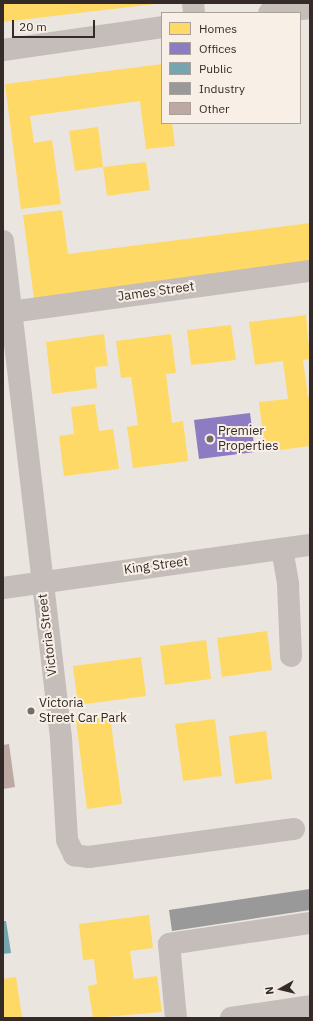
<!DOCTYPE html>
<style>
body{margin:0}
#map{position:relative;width:313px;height:1021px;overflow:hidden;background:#ebe5e0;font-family:"IBM Plex Sans",sans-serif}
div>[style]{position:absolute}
.homes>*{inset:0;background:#ffd966}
.offices>*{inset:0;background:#8e7cc3}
.public>*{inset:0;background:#76a5af}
.industry>*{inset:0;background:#999}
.building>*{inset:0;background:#bda8a3}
.minor>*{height:22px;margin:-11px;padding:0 11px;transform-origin:11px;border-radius:11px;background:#c4bdb9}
.dots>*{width:11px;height:11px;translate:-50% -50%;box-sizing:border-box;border:2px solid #f8efe7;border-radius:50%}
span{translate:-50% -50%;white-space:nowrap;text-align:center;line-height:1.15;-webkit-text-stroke:4px #f8efe7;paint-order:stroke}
.street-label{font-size:13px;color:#342b28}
.poi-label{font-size:13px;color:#342b28}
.left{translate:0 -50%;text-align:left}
.frame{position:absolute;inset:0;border:4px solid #342b28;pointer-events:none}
.legend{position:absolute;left:161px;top:12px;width:140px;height:112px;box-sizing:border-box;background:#f8efe7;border:1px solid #aaa19b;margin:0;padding:5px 7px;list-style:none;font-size:12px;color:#342b28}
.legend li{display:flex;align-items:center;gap:8px;height:20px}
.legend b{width:20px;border:1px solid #aaa19b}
.north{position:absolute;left:261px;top:969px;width:40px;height:40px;-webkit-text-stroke:3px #f8efe7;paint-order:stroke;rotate:262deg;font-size:11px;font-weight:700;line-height:16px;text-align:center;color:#342b28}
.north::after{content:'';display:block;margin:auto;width:14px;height:18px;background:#342b28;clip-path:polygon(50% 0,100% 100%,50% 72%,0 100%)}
.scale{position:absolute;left:12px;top:20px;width:83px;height:18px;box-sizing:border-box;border:2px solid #342b28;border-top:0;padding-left:5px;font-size:12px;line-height:14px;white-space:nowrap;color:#342b28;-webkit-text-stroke:3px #f8efe7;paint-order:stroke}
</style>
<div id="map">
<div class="homes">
<div style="clip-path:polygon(3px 3px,155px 3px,155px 4px,3px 22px)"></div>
<div style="clip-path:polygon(162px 64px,162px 123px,172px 123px,175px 146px,146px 149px,140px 101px,30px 116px,34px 143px,52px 140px,61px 204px,21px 209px,5px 84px)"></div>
<div style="clip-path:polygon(98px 127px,103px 167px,75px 171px,69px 131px)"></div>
<div style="clip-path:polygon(146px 162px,150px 190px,107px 196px,103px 167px)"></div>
<div style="clip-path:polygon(62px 210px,68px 254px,310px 223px,310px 263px,34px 299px,23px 215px)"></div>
<div style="clip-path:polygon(306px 315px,310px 359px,303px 360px,308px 397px,310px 397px,310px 446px,265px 452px,259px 402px,288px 399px,283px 361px,255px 365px,249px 322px)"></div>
<div style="clip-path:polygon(231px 325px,236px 360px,191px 365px,187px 330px)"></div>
<div style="clip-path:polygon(104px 334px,108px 366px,95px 367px,97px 388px,52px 394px,46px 342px)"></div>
<div style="clip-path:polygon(171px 334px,176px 373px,166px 374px,172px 423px,183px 421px,188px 461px,133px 468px,127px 427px,138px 425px,131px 377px,121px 378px,116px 341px)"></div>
<div style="clip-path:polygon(95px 404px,99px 431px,113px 429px,119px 469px,64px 476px,59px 436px,74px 434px,71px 407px)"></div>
<div style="clip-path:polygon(267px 631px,272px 670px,222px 677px,217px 638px)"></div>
<div style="clip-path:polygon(206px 640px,211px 679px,165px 685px,160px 646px)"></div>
<div style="clip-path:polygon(141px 657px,146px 696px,78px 705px,73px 666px)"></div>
<div style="clip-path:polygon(110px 716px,122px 804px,87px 809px,76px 720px)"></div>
<div style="clip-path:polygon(215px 719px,222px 776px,183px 781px,175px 724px)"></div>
<div style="clip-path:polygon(266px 731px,272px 779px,235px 784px,229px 736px)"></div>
<div style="clip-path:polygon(149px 915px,153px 948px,130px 951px,134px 979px,157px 976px,162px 1012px,93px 1018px,88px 986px,97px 984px,94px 959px,83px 960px,79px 924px)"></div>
<div style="clip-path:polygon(16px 977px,22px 1017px,3px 1018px,3px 979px)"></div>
</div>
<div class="offices">
<div style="clip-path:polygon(250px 413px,255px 452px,199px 459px,194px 420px)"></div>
</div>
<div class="public">
<div style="clip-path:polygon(3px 921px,6px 921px,11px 953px,3px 954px)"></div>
</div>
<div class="industry">
<div style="clip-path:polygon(310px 889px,310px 910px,172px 931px,169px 910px)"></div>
</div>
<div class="building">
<div style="clip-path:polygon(9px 744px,15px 787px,3px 789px,3px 745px)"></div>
</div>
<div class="minor">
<div style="left:193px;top:3px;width:10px;rotate:84deg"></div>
<div style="left:269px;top:13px;width:41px;rotate:-7deg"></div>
<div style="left:3px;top:50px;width:161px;rotate:-8.2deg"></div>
<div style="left:3px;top:241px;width:500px;rotate:83.34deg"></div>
<div style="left:61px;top:738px;width:102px;rotate:86.6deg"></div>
<div style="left:67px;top:840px;width:17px;rotate:65deg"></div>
<div style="left:74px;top:855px;width:15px;rotate:8deg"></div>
<div style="left:89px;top:857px;width:207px;rotate:-7.8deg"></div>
<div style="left:3px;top:313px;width:310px;rotate:-7.8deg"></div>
<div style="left:282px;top:549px;width:36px;rotate:80deg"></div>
<div style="left:288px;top:584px;width:72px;rotate:87.6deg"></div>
<div style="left:3px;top:588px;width:310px;rotate:-8deg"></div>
<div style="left:176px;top:1018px;width:74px;rotate:-95.4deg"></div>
<div style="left:169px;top:944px;width:143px;rotate:-8.5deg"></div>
<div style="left:231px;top:1018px;width:80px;rotate:-8.6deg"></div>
</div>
<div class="dots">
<div style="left:210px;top:439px;background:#746c68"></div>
<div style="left:31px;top:711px;background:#746c68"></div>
</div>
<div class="street-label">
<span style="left:156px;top:292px;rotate:-8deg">James Street</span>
<span style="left:156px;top:566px;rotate:-8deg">King Street</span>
<span style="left:48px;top:635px;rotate:-97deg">Victoria Street</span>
</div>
<div class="poi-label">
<span class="left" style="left:218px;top:439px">Premier<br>Properties</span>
<span class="left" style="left:39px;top:711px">Victoria<br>Street Car Park</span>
</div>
<div class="frame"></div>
<ul class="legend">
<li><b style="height:11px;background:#ffd966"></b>Homes</li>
<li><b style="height:11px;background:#8e7cc3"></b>Offices</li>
<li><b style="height:11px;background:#76a5af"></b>Public</li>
<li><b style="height:11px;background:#999"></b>Industry</li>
<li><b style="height:11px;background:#bda8a3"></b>Other</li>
</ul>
<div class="north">N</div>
<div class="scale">20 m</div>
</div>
